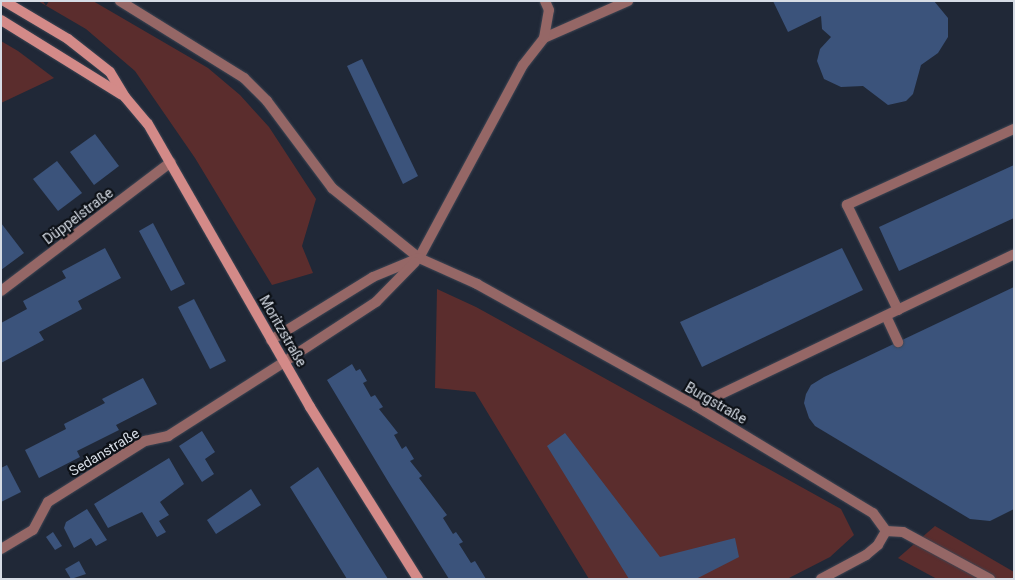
<!DOCTYPE html>
<meta charset="utf-8">
<style>
body{margin:0}
#map{position:relative;width:1015px;height:580px;overflow:hidden;background:#202837;font-family:Roboto,sans-serif}
div>[style]{position:absolute}
.green>*{inset:0;background:#5b2d2d}
.building>*{inset:0;background:#3b537b}
.roads{filter:drop-shadow(0 0 1px #3d4553) drop-shadow(0 0 1px #3d4553)}
.service>*{height:10px;margin:-5px;padding:0 5px;transform-origin:5px;border-radius:5px;background:#956766}
.minor>*{height:10px;margin:-5px;padding:0 5px;transform-origin:5px;border-radius:5px;background:#956766}
.secondary>*{height:10px;margin:-5px;padding:0 5px;transform-origin:5px;border-radius:5px;background:#d38a88}
span{translate:-50% -50%;white-space:nowrap;text-align:center;line-height:1.15;-webkit-text-stroke:4.5px #0d1117;paint-order:stroke}
.street-label{font-size:14px;color:#d6dce5}
.frame{position:absolute;inset:0;border:2px solid #d6dce5;pointer-events:none}
</style>
<div id="map">
<div class="green">
<div style="clip-path:polygon(38px 1px,43px 1px,46px 6px,49px 1px,93px 1px,208px 68px,240px 95px,269px 127px,316px 199px,302px 246px,313px 273px,272px 285px,195px 158px,135px 71px,86px 29px)"></div>
<div style="clip-path:polygon(1px 41px,18px 51px,54px 78px,1px 103px)"></div>
<div style="clip-path:polygon(437px 289px,476px 307px,841px 509px,854px 535px,830px 557px,787px 579px,589px 579px,475px 392px,435px 388px)"></div>
<div style="clip-path:polygon(935px 526px,1014px 572px,1014px 579px,937px 579px,898px 558px)"></div>
</div>
<div class="building">
<div style="clip-path:polygon(773px 1px,934px 1px,948px 18px,948px 37px,938px 53px,921px 65px,913px 94px,906px 101px,888px 105px,863px 86px,841px 87px,824px 79px,817px 61px,820px 49px,831px 37px,822px 29px,821px 16px,788px 32px)"></div>
<div style="clip-path:polygon(362px 59px,418px 176px,403px 184px,347px 66px)"></div>
<div style="clip-path:polygon(95px 134px,119px 166px,94px 185px,70px 152px)"></div>
<div style="clip-path:polygon(57px 161px,82px 193px,58px 211px,33px 179px)"></div>
<div style="clip-path:polygon(1014px 165px,1014px 218px,899px 271px,879px 227px)"></div>
<div style="clip-path:polygon(1px 223px,24px 253px,1px 270px)"></div>
<div style="clip-path:polygon(153px 223px,185px 284px,171px 291px,139px 231px)"></div>
<div style="clip-path:polygon(105px 248px,121px 278px,78px 301px,82px 309px,39px 332px,44px 340px,1px 363px,1px 323px,27px 309px,23px 301px,66px 278px,62px 271px)"></div>
<div style="clip-path:polygon(842px 248px,863px 290px,702px 367px,680px 322px)"></div>
<div style="clip-path:polygon(1014px 287px,1014px 509px,990px 521px,970px 519px,815px 426px,809px 418px,804px 403px,806px 394px,811px 385px,824px 377px)"></div>
<div style="clip-path:polygon(194px 299px,226px 361px,210px 369px,178px 307px)"></div>
<div style="clip-path:polygon(352px 364px,356px 371px,360px 369px,367px 381px,363px 383px,371px 397px,375px 395px,383px 407px,379px 409px,398px 433px,394px 435px,402px 449px,406px 446px,414px 459px,410px 461px,422px 476px,419px 478px,447px 515px,443px 518px,453px 534px,456px 532px,463px 542px,459px 544px,471px 563px,475px 561px,486px 579px,449px 579px,389px 483px,327px 380px)"></div>
<div style="clip-path:polygon(143px 378px,157px 404px,116px 425px,119px 430px,77px 451px,80px 457px,39px 478px,25px 450px,66px 429px,64px 424px,105px 403px,102px 399px)"></div>
<div style="clip-path:polygon(202px 431px,215px 452px,205px 459px,214px 474px,202px 482px,179px 446px)"></div>
<div style="clip-path:polygon(565px 433px,660px 557px,735px 538px,739px 557px,696px 579px,629px 579px,547px 446px)"></div>
<div style="clip-path:polygon(169px 458px,184px 484px,160px 502px,169px 515px,159px 521px,166px 532px,157px 537px,142px 512px,108px 528px,94px 504px)"></div>
<div style="clip-path:polygon(7px 465px,21px 492px,1px 502px,1px 468px)"></div>
<div style="clip-path:polygon(318px 467px,366px 544px,388px 579px,347px 579px,290px 487px)"></div>
<div style="clip-path:polygon(251px 489px,261px 505px,216px 534px,207px 520px)"></div>
<div style="clip-path:polygon(87px 509px,107px 540px,96px 546px,91px 538px,74px 548px,64px 528px,66px 522px)"></div>
<div style="clip-path:polygon(53px 532px,62px 546px,55px 550px,46px 537px)"></div>
<div style="clip-path:polygon(79px 561px,86px 574px,71px 579px,65px 569px)"></div>
</div>
<div class="roads">
<div class="service">
<div style="left:120px;top:1px;width:146px;rotate:31.8deg"></div>
<div style="left:244px;top:78px;width:33px;rotate:45deg"></div>
<div style="left:267px;top:101px;width:109px;rotate:53.2deg"></div>
<div style="left:332px;top:188px;width:112px;rotate:38.8deg"></div>
<div style="left:419px;top:258px;width:219px;rotate:-61.7deg"></div>
<div style="left:523px;top:65px;width:34px;rotate:-52deg"></div>
<div style="left:544px;top:38px;width:92px;rotate:-23.8deg"></div>
<div style="left:544px;top:38px;width:28px;rotate:-80deg"></div>
<div style="left:549px;top:10px;width:10px;rotate:-114deg"></div>
<div style="left:898px;top:310px;width:117px;rotate:-115.9deg"></div>
<div style="left:847px;top:205px;width:183px;rotate:-24.5deg"></div>
<div style="left:886px;top:316px;width:29px;rotate:65deg"></div>
<div style="left:696px;top:406px;width:352px;rotate:-25.5deg"></div>
<div style="left:886px;top:531px;width:17px;rotate:3deg"></div>
<div style="left:903px;top:532px;width:99px;rotate:28.4deg"></div>
</div>
<div class="minor">
<div style="left:1px;top:291px;width:213px;rotate:-37.2deg"></div>
<div style="left:271px;top:340px;width:120px;rotate:-31.7deg"></div>
<div style="left:373px;top:277px;width:50px;rotate:-22.4deg"></div>
<div style="left:419px;top:258px;width:64px;rotate:24.1deg"></div>
<div style="left:477px;top:284px;width:251px;rotate:29.1deg"></div>
<div style="left:696px;top:406px;width:207px;rotate:31.2deg"></div>
<div style="left:873px;top:513px;width:22px;rotate:54deg"></div>
<div style="left:886px;top:531px;width:16px;rotate:120deg"></div>
<div style="left:878px;top:545px;width:16px;rotate:140deg"></div>
<div style="left:866px;top:555px;width:51px;rotate:151.9deg"></div>
<div style="left:1px;top:549px;width:37px;rotate:-31deg"></div>
<div style="left:33px;top:530px;width:32px;rotate:-62deg"></div>
<div style="left:48px;top:502px;width:115px;rotate:-32.2deg"></div>
<div style="left:145px;top:441px;width:24px;rotate:-12deg"></div>
<div style="left:168px;top:436px;width:138px;rotate:-32.5deg"></div>
<div style="left:284px;top:362px;width:110px;rotate:-33.1deg"></div>
<div style="left:376px;top:302px;width:56px;rotate:-45.7deg"></div>
</div>
<div class="secondary">
<div style="left:4px;top:1px;width:74px;rotate:30.7deg"></div>
<div style="left:68px;top:39px;width:53px;rotate:38.2deg"></div>
<div style="left:110px;top:72px;width:29px;rotate:59deg"></div>
<div style="left:125px;top:97px;width:35px;rotate:50deg"></div>
<div style="left:148px;top:124px;width:326px;rotate:60.2deg"></div>
<div style="left:310px;top:407px;width:203px;rotate:57.9deg"></div>
<div style="left:1px;top:20px;width:142px;rotate:31.8deg"></div>
</div>
</div>
<div class="street-label">
<span style="left:78px;top:216px;rotate:-37deg">Düppelstraße</span>
<span style="left:283px;top:331px;rotate:60deg">Moritzstraße</span>
<span style="left:716px;top:403px;rotate:30deg">Burgstraße</span>
<span style="left:104px;top:452px;rotate:-31deg">Sedanstraße</span>
</div>
<div class="frame"></div>
</div>
